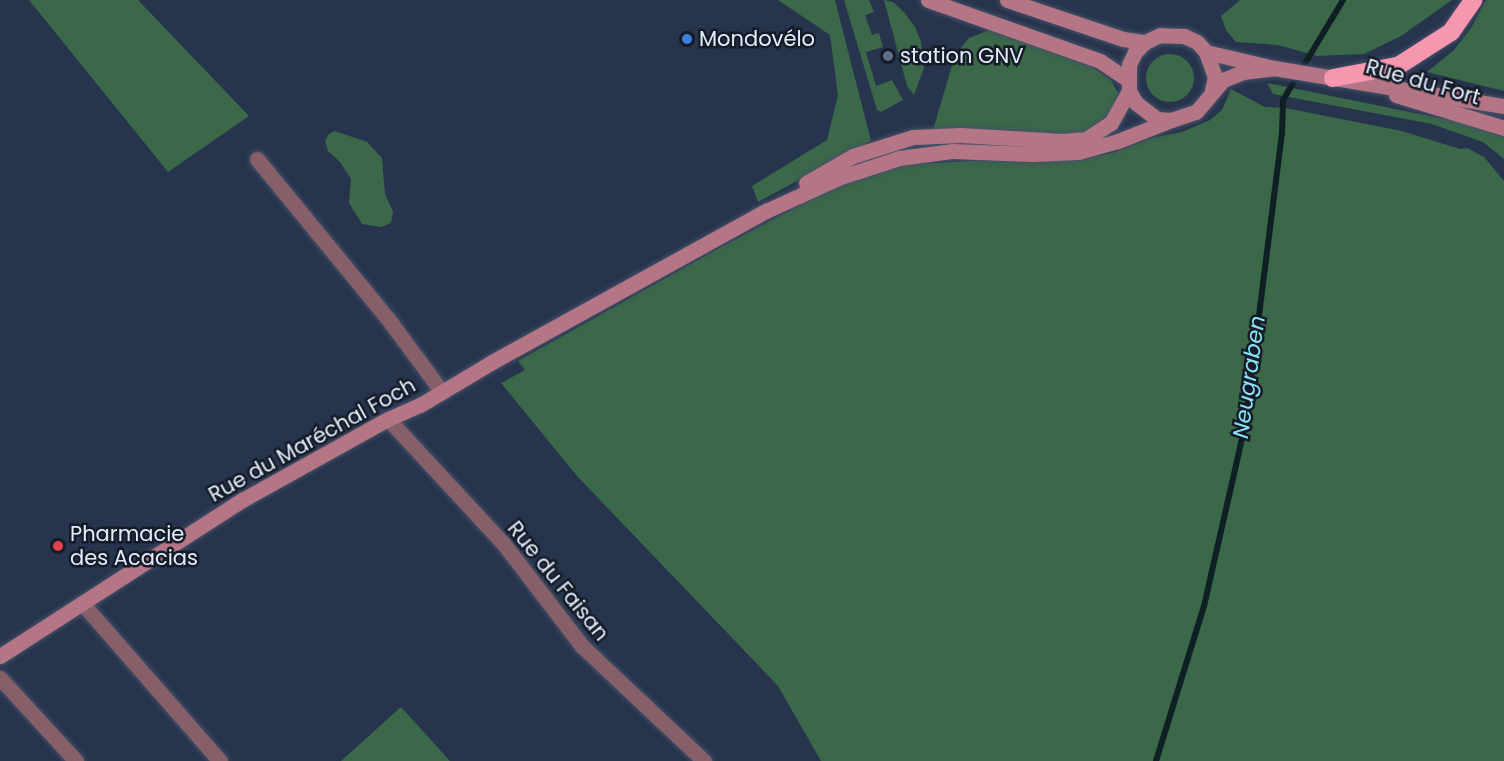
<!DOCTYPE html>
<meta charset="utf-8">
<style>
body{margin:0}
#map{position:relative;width:1504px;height:761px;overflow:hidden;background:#27344d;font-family:Poppins,sans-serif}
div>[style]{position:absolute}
.green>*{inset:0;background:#3a6848}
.round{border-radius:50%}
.stream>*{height:6px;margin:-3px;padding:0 3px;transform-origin:3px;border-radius:3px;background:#0f2024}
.roads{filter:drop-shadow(0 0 2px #455169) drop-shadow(0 0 2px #455169)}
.street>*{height:15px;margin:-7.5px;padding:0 7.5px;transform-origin:7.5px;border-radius:7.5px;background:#875f68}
.secondary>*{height:15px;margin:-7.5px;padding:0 7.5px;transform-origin:7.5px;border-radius:7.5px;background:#b47685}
.highway>*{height:18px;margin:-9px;padding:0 9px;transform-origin:9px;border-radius:9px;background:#f796af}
.dots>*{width:16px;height:16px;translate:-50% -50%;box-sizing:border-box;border:3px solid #161c27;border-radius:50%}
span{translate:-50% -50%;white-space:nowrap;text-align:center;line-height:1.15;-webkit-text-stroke:5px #161c27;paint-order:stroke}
.poi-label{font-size:21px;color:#e3ecfc}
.left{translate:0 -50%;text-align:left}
.street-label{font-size:21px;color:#e3ecfc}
.water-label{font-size:22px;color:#8be3f8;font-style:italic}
</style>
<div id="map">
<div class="green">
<div style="clip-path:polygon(29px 0,138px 0,249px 116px,168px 172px)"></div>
<div style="clip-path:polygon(778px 0,835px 0,871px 141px,758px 202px,752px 186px,827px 140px,838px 95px,830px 35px)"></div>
<div style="clip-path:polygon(844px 0,869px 0,874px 12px,865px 15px,872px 35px,879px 33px,883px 47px,866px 52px,876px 86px,892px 80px,903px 100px,881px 112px,877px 110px)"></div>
<div style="clip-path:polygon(884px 0,893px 2px,904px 12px,915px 27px,921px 42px,924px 68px,914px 95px,907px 86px)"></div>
<div style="clip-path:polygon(1240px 0,1452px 0,1401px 36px,1364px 54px,1317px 56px,1278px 45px,1236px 42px,1226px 30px,1221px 16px)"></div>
<div style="clip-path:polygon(1486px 0,1504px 0,1504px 91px,1427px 72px,1454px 50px,1471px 28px)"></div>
<div style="clip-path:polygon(992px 29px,1010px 33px,1092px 67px,1111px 80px,1118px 93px,1113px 110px,1097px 130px,1078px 135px,933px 130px,955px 55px,969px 38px)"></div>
<div class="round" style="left:1146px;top:54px;width:48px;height:48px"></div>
<div style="clip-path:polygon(1267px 83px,1459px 122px,1504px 137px,1504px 159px,1483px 142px,1432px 124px,1273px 94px)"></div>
<div style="clip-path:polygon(1231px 89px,1265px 107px,1285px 108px,1402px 131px,1460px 149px,1467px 148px,1484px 157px,1504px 181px,1504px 761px,821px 761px,778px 686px,577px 476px,501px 383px,525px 370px,518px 361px,721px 247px,821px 194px,875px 172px,914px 164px,992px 160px,1071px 160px,1112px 153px,1152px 138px,1182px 132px,1210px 120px,1222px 110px)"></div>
<div style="clip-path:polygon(335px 131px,367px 142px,382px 158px,385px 194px,393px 212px,391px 223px,381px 227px,362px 224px,349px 203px,351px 179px,340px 162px,328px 151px,325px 141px,329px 134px)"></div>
<div style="clip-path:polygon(401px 707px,450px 761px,341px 761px)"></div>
</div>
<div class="stream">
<div style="left:1156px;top:761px;width:162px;rotate:-72.8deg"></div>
<div style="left:1204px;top:606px;width:185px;rotate:-77.2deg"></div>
<div style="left:1245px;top:426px;width:295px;rotate:-82.8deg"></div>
<div style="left:1282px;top:133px;width:33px;rotate:-88deg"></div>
<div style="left:1283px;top:100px;width:117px;rotate:-59deg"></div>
</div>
<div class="roads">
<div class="street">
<div style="left:257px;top:159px;width:212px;rotate:50.7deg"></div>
<div style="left:391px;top:323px;width:86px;rotate:53.5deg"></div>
<div style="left:388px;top:419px;width:169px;rotate:47.2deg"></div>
<div style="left:503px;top:543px;width:130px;rotate:52.5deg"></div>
<div style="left:582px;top:646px;width:168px;rotate:43.3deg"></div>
<div style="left:82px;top:603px;width:210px;rotate:48.9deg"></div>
<div style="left:0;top:678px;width:113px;rotate:47.5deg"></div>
</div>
<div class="secondary">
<div style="left:928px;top:0;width:182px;rotate:19.5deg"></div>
<div style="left:1100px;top:61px;width:32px;rotate:34deg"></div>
<div style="left:1007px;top:0;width:122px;rotate:18.6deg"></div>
<div style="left:1123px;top:39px;width:22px;rotate:8deg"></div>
<div style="left:1206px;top:52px;width:70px;rotate:13.2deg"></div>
<div style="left:1274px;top:68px;width:233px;rotate:9.4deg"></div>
<div style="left:1212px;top:90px;width:13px;rotate:-77deg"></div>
<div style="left:1215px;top:77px;width:27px;rotate:-110deg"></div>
<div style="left:1206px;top:52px;width:13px;rotate:-132deg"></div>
<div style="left:1197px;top:42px;width:14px;rotate:-155deg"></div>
<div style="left:1184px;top:36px;width:24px;rotate:-178deg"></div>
<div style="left:1160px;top:35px;width:17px;rotate:155deg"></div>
<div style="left:1145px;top:42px;width:14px;rotate:135deg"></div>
<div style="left:1135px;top:52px;width:14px;rotate:115deg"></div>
<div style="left:1129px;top:65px;width:26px;rotate:90deg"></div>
<div style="left:1129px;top:91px;width:14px;rotate:60deg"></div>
<div style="left:1136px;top:103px;width:26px;rotate:37deg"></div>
<div style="left:1157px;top:119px;width:14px;rotate:4deg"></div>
<div style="left:1171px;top:120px;width:26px;rotate:-18deg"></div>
<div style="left:1196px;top:112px;width:42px;rotate:-49.8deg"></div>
<div style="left:1223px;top:80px;width:22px;rotate:-22deg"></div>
<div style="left:1243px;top:72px;width:31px;rotate:-7deg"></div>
<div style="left:1396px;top:95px;width:113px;rotate:17deg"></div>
<div style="left:806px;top:183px;width:54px;rotate:-29.9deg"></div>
<div style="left:853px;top:156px;width:63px;rotate:-17.6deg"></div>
<div style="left:913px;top:137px;width:48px;rotate:-2.4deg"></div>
<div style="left:961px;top:135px;width:101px;rotate:3.4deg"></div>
<div style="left:1062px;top:141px;width:24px;rotate:-5deg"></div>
<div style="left:1086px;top:139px;width:30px;rotate:-33deg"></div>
<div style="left:1111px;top:123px;width:37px;rotate:-61deg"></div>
<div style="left:0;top:656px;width:290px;rotate:-32.8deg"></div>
<div style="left:244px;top:499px;width:165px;rotate:-29.1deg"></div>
<div style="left:388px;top:419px;width:35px;rotate:-24deg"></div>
<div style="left:420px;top:405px;width:84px;rotate:-30.8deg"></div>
<div style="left:492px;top:362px;width:313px;rotate:-28.9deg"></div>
<div style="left:766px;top:211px;width:79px;rotate:-24.6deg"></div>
<div style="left:838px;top:178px;width:64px;rotate:-18.2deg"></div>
<div style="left:899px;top:158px;width:53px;rotate:-7.5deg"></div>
<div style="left:952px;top:151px;width:80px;rotate:2.1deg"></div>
<div style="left:1032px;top:154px;width:46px;rotate:-2.5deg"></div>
<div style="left:1078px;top:152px;width:41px;rotate:-15.4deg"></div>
<div style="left:1118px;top:141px;width:57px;rotate:-21.6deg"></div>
</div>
<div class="highway">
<div style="left:1333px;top:78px;width:66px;rotate:-10.5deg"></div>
<div style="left:1398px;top:66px;width:63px;rotate:-32.7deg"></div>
<div style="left:1451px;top:32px;width:39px;rotate:-55deg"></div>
</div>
</div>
<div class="dots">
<div style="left:687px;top:39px;background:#3f7fe0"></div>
<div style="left:888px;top:56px;background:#5c6f8a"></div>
<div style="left:58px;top:546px;background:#e0444e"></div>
</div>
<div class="poi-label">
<span class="left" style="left:699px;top:39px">Mondovélo</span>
<span class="left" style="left:900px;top:56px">station GNV</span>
<span class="left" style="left:70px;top:546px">Pharmacie<br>des Acacias</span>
</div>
<div class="street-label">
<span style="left:1423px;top:82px;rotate:16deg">Rue du Fort</span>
<span style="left:312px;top:440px;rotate:-29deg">Rue du Maréchal Foch</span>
<span style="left:558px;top:581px;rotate:51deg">Rue du Faisan</span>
</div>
<div class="water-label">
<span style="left:1249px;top:377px;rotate:-82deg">Neugraben</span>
</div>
</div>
